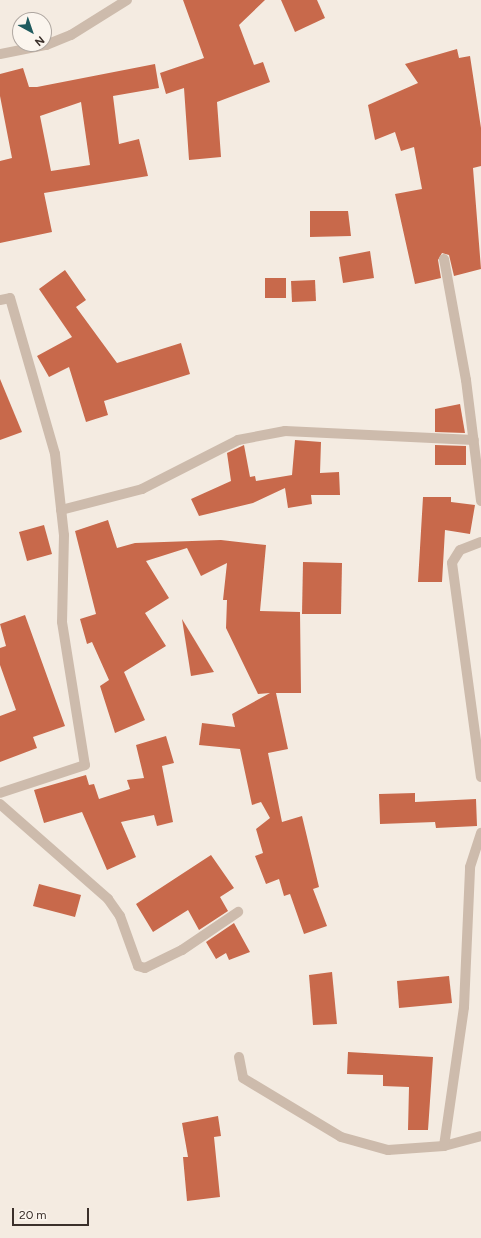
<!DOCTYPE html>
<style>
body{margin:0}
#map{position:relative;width:481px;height:1238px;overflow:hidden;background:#f4ebe1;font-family:Figtree,sans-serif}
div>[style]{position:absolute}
.building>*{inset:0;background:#c8694b}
.minor>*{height:10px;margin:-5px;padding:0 5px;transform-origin:5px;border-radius:5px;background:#cdbbac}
span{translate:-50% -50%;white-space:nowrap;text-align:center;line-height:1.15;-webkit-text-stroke:4px #fbf5ee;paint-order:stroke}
.north{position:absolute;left:12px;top:12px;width:40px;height:40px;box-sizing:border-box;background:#fbf5ee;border:1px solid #aea6a0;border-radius:50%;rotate:140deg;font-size:11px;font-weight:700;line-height:16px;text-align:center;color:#3b302b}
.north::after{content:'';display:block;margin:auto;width:14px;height:18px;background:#1f5a5e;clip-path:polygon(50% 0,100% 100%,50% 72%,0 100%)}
.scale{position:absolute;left:12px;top:1208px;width:77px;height:18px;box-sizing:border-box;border:2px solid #3b302b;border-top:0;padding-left:5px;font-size:12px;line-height:14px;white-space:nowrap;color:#3b302b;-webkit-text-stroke:3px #fbf5ee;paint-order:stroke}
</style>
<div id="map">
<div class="building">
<div style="clip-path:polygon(183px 0,265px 0,239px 25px,254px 65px,263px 62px,270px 82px,217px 102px,221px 157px,189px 160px,184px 88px,166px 94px,160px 73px,204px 58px)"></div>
<div style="clip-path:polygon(281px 0,317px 0,325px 18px,295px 32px)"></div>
<div style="clip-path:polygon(457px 49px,459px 58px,470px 56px,481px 128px,481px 166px,473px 168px,481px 269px,454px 276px,449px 255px,442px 253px,438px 260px,441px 278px,415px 284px,395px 194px,422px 189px,414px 147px,401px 151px,395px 132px,375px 140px,368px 105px,418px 83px,405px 64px)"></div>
<div style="clip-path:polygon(evenodd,155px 64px,159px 88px,113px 96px,119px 144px,139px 139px,148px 176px,44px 193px,52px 232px,0 243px,0 161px,12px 158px,0 96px,0 74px,23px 68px,29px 87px,37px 87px,155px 64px,81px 102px,90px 165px,51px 171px,40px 116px,81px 102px)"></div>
<div style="clip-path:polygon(310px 211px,348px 211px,351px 236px,310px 237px)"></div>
<div style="clip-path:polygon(370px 251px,374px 278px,343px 283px,339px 257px)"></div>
<div style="clip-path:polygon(65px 270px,86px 300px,76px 307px,117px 363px,181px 343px,190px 374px,104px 401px,108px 415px,86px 422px,69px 367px,49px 377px,37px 356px,72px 337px,39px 289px)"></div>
<div style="clip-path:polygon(265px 278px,286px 278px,286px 298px,265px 298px)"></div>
<div style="clip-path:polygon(315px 280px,316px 301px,292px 302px,291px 281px)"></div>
<div style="clip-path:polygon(0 379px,22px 432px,0 440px)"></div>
<div style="clip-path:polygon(460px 404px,465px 433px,435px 432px,435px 409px)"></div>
<div style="clip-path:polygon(295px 440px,321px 442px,320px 473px,339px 472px,340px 495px,311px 495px,312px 504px,288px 508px,285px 488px,253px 503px,199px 516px,191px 499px,231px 481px,227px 453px,244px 445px,250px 477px,255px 476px,256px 481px,292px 475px)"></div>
<div style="clip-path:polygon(435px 445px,466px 446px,466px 465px,435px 465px)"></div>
<div style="clip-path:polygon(423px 497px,451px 497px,451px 502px,475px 505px,470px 534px,445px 530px,442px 582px,418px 582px)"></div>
<div style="clip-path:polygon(108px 520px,117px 548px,135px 543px,221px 540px,266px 545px,260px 611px,300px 612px,301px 693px,276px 693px,288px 749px,268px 753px,282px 822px,302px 816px,319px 887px,313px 889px,327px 926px,304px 934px,290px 894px,284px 896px,279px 879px,266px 884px,255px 856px,263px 853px,256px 829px,270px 818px,261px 802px,252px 805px,240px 749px,199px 745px,202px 723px,235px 727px,232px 714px,270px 693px,258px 694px,226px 628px,227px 600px,223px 600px,227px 563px,201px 576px,187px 548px,146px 561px,169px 598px,145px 613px,166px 646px,124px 672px,145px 720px,115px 733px,100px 686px,109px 680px,92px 642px,87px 644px,80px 619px,96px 614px,75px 531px)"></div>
<div style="clip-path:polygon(44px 525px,52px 554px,27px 561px,19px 532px)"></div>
<div style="clip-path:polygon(303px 562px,342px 563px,341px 614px,302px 614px)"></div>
<div style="clip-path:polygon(25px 615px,65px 726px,33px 737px,37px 748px,0 762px,0 716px,16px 710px,0 665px,0 648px,6px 646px,0 624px)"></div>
<div style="clip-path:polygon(182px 619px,214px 672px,191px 676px)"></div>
<div style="clip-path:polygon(166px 736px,174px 763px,162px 766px,173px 822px,157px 826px,154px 815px,121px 822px,136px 857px,107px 870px,82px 812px,44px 823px,34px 790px,86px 775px,89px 785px,94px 784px,99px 799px,130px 789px,127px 780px,144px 778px,136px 745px)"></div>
<div style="clip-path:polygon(415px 793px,415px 802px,476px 799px,477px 826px,436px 828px,435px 822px,380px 824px,379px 794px)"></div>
<div style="clip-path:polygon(211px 855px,234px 888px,220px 897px,228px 911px,199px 930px,188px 910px,153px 932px,136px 904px)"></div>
<div style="clip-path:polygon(39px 884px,81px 895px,75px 917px,33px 906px)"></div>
<div style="clip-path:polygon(234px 923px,250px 952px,229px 960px,226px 953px,216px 959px,206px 942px)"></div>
<div style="clip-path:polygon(332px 972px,337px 1024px,313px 1025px,309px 975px)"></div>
<div style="clip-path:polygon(449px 976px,452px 1003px,399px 1008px,397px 981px)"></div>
<div style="clip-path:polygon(348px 1052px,433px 1057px,428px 1130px,408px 1130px,409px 1087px,383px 1086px,383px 1075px,347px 1074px)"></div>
<div style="clip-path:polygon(218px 1116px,221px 1136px,214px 1137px,220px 1197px,187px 1201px,183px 1157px,188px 1157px,182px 1123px)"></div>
</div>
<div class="minor">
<div style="left:0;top:54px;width:47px;rotate:-11.1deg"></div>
<div style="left:46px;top:45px;width:27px;rotate:-22deg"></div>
<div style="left:71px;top:35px;width:66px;rotate:-32deg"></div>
<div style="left:444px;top:259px;width:123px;rotate:79.7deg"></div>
<div style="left:466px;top:380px;width:122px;rotate:82.9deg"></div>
<div style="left:0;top:300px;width:10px;rotate:-11deg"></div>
<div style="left:10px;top:298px;width:162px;rotate:73.9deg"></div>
<div style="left:55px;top:454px;width:81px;rotate:83.7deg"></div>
<div style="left:64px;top:535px;width:87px;rotate:91.3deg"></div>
<div style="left:62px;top:622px;width:145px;rotate:80.9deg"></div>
<div style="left:85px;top:765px;width:89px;rotate:161.8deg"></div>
<div style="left:61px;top:510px;width:84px;rotate:-14.5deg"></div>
<div style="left:142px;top:489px;width:108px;rotate:-27deg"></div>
<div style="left:238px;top:440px;width:48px;rotate:-10.8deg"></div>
<div style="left:285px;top:431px;width:189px;rotate:2.7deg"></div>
<div style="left:481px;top:542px;width:22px;rotate:159deg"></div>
<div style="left:460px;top:550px;width:15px;rotate:122deg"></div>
<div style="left:452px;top:563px;width:216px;rotate:82.3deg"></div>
<div style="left:0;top:804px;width:144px;rotate:41.3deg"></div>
<div style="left:108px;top:899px;width:21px;rotate:55deg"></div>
<div style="left:120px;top:916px;width:53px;rotate:70.2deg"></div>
<div style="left:138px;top:966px;width:7px;rotate:16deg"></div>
<div style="left:145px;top:968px;width:41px;rotate:-25.9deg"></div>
<div style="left:182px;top:950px;width:68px;rotate:-34.2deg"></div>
<div style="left:239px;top:1057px;width:21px;rotate:79deg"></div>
<div style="left:243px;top:1078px;width:114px;rotate:31deg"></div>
<div style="left:341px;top:1137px;width:49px;rotate:15.5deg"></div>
<div style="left:388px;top:1150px;width:56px;rotate:-4.1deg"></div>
<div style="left:444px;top:1146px;width:38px;rotate:-15deg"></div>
<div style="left:444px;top:1146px;width:140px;rotate:-81.8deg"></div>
<div style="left:464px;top:1007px;width:140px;rotate:-87.5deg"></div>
<div style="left:470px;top:867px;width:36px;rotate:-72deg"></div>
</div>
<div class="north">N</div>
<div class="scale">20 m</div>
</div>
